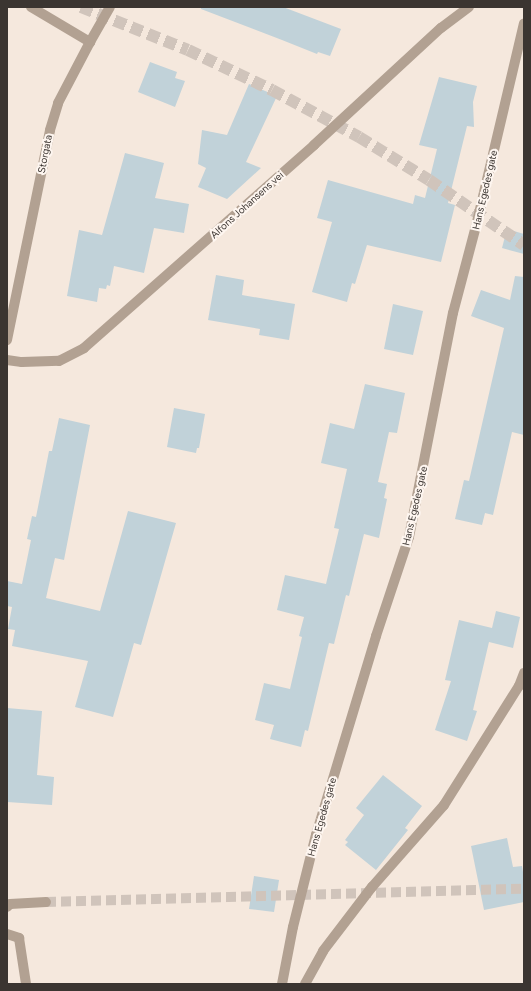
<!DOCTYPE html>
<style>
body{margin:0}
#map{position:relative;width:531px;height:991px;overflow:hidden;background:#f5e8dd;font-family:Figtree,sans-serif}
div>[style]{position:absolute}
.building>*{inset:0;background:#c1d2d9}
.minor-tunnel>*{height:10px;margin-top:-5px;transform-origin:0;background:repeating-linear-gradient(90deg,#d0c4bb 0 10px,transparent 0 15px)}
.highway-tunnel>*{height:12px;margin-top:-6px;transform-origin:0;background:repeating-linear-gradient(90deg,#d0c4bb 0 12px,transparent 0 18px)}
.minor>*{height:10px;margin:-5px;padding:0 5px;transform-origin:5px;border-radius:5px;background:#b2a192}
span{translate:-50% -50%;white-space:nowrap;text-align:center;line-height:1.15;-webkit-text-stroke:4px #fef6f0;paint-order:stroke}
.street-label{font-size:10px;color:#3b3531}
.frame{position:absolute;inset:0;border:8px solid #3b3531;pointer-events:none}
</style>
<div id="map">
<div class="building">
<div style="clip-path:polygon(201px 7px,283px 7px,341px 29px,330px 56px,318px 52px,317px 54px,282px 40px,201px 9px)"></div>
<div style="clip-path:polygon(150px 62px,177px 72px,175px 78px,185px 81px,175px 107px,138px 92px)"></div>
<div style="clip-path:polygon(439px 77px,477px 86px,473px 102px,474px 127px,467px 126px,448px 203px,455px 205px,441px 262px,367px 245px,355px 284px,352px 283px,347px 302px,312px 292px,332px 222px,317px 218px,328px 180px,413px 204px,415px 195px,425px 198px,437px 149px,419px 145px)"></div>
<div style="clip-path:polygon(249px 84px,277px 96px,246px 162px,261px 168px,227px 199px,198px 187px,206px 168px,198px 164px,202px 130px,227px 135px)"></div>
<div style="clip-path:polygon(125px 153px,164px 163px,155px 198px,189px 204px,184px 233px,154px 228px,144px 273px,114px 266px,110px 286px,107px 285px,106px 289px,99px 288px,97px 302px,67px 296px,79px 230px,102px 235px)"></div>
<div style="clip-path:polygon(507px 229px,524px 234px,524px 254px,502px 248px)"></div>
<div style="clip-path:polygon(216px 275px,244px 280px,242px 295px,295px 304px,289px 340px,259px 335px,260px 329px,208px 320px)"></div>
<div style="clip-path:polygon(515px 276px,524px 277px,524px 435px,512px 432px,493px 515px,485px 513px,482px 525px,455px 519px,464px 480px,469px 481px,504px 328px,471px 316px,481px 290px,510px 300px)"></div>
<div style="clip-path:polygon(393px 304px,423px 311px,413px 355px,384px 349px)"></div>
<div style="clip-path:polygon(365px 384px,405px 393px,397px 433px,389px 432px,378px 482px,387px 484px,384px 498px,387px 499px,379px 538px,364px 534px,349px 596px,346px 595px,334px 644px,329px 643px,308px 731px,305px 730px,301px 747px,270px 739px,274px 725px,255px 720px,264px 683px,290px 689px,302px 637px,299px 636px,304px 617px,277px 610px,285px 575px,326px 584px,339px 529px,334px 528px,347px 469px,321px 463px,330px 423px,354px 429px)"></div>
<div style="clip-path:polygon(174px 408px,205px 414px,199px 448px,197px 448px,196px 453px,167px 447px)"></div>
<div style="clip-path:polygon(59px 418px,90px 425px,64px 560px,55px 558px,46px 598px,100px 611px,128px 511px,176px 523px,141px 645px,134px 643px,113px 717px,75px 707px,88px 661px,12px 646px,15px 630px,8px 629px,12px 607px,7px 606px,7px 581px,22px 584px,31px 540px,27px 539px,32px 516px,36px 517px,49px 451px,52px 451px)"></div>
<div style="clip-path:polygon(496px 611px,520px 617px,513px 648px,489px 642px,473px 710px,477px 711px,467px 741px,435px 730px,451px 681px,445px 680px,459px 620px,492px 628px)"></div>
<div style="clip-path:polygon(7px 708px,42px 711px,37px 775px,54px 777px,52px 805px,7px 802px)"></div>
<div style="clip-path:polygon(383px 775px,422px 806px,405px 828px,408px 830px,376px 870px,345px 845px,348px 842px,345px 840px,364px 815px,356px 808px)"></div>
<div style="clip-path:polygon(507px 838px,513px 867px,522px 866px,524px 878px,524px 902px,484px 910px,471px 846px)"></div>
<div style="clip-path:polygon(254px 876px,279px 880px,274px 912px,249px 909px)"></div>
</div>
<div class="minor-tunnel">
<div style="left:46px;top:902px;width:478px;rotate:-1.6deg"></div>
</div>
<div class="highway-tunnel">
<div style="left:81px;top:7px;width:115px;rotate:21.9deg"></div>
<div style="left:188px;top:50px;width:93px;rotate:25.5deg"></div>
<div style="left:272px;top:90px;width:99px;rotate:28.4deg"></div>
<div style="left:359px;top:137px;width:82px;rotate:31.6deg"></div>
<div style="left:429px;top:180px;width:115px;rotate:34.4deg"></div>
</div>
<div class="minor">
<div style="left:31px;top:7px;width:69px;rotate:30.7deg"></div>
<div style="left:7px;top:340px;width:214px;rotate:-78.4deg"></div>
<div style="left:50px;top:130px;width:28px;rotate:-73deg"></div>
<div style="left:58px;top:103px;width:69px;rotate:-62.3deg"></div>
<div style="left:90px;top:42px;width:40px;rotate:-60.3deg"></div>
<div style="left:7px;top:360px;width:15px;rotate:8deg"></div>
<div style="left:22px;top:362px;width:37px;rotate:-2deg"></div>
<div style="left:59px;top:361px;width:28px;rotate:-27deg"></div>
<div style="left:84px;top:348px;width:307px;rotate:-41.4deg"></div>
<div style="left:314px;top:145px;width:173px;rotate:-42.7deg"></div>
<div style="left:441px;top:28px;width:35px;rotate:-37deg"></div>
<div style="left:7px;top:907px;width:4px;rotate:-45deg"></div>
<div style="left:10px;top:904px;width:36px;rotate:-3deg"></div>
<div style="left:7px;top:934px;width:13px;rotate:18deg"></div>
<div style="left:19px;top:938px;width:47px;rotate:81.3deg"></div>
<div style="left:282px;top:984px;width:58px;rotate:-79.1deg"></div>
<div style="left:293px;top:927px;width:95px;rotate:-76deg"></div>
<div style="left:316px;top:835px;width:208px;rotate:-73.2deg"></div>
<div style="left:376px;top:636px;width:104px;rotate:-71.6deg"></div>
<div style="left:409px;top:537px;width:228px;rotate:-78.9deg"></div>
<div style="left:453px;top:313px;width:94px;rotate:-75.2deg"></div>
<div style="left:477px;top:222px;width:204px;rotate:-76.7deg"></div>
<div style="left:305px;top:984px;width:38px;rotate:-61deg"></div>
<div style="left:323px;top:951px;width:81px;rotate:-52.6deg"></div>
<div style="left:372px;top:887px;width:109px;rotate:-48.7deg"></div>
<div style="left:444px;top:805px;width:141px;rotate:-57.8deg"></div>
<div style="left:519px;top:686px;width:14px;rotate:-69deg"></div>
</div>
<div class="street-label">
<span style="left:45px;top:154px;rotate:-79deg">Storgata</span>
<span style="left:485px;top:190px;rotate:-77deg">Hans Egedes gate</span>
<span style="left:247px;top:205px;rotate:-42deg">Alfons Johansens vei</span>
<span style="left:415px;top:506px;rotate:-77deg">Hans Egedes gate</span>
<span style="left:322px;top:817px;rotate:-74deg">Hans Egedes gate</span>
</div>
<div class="frame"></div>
</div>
